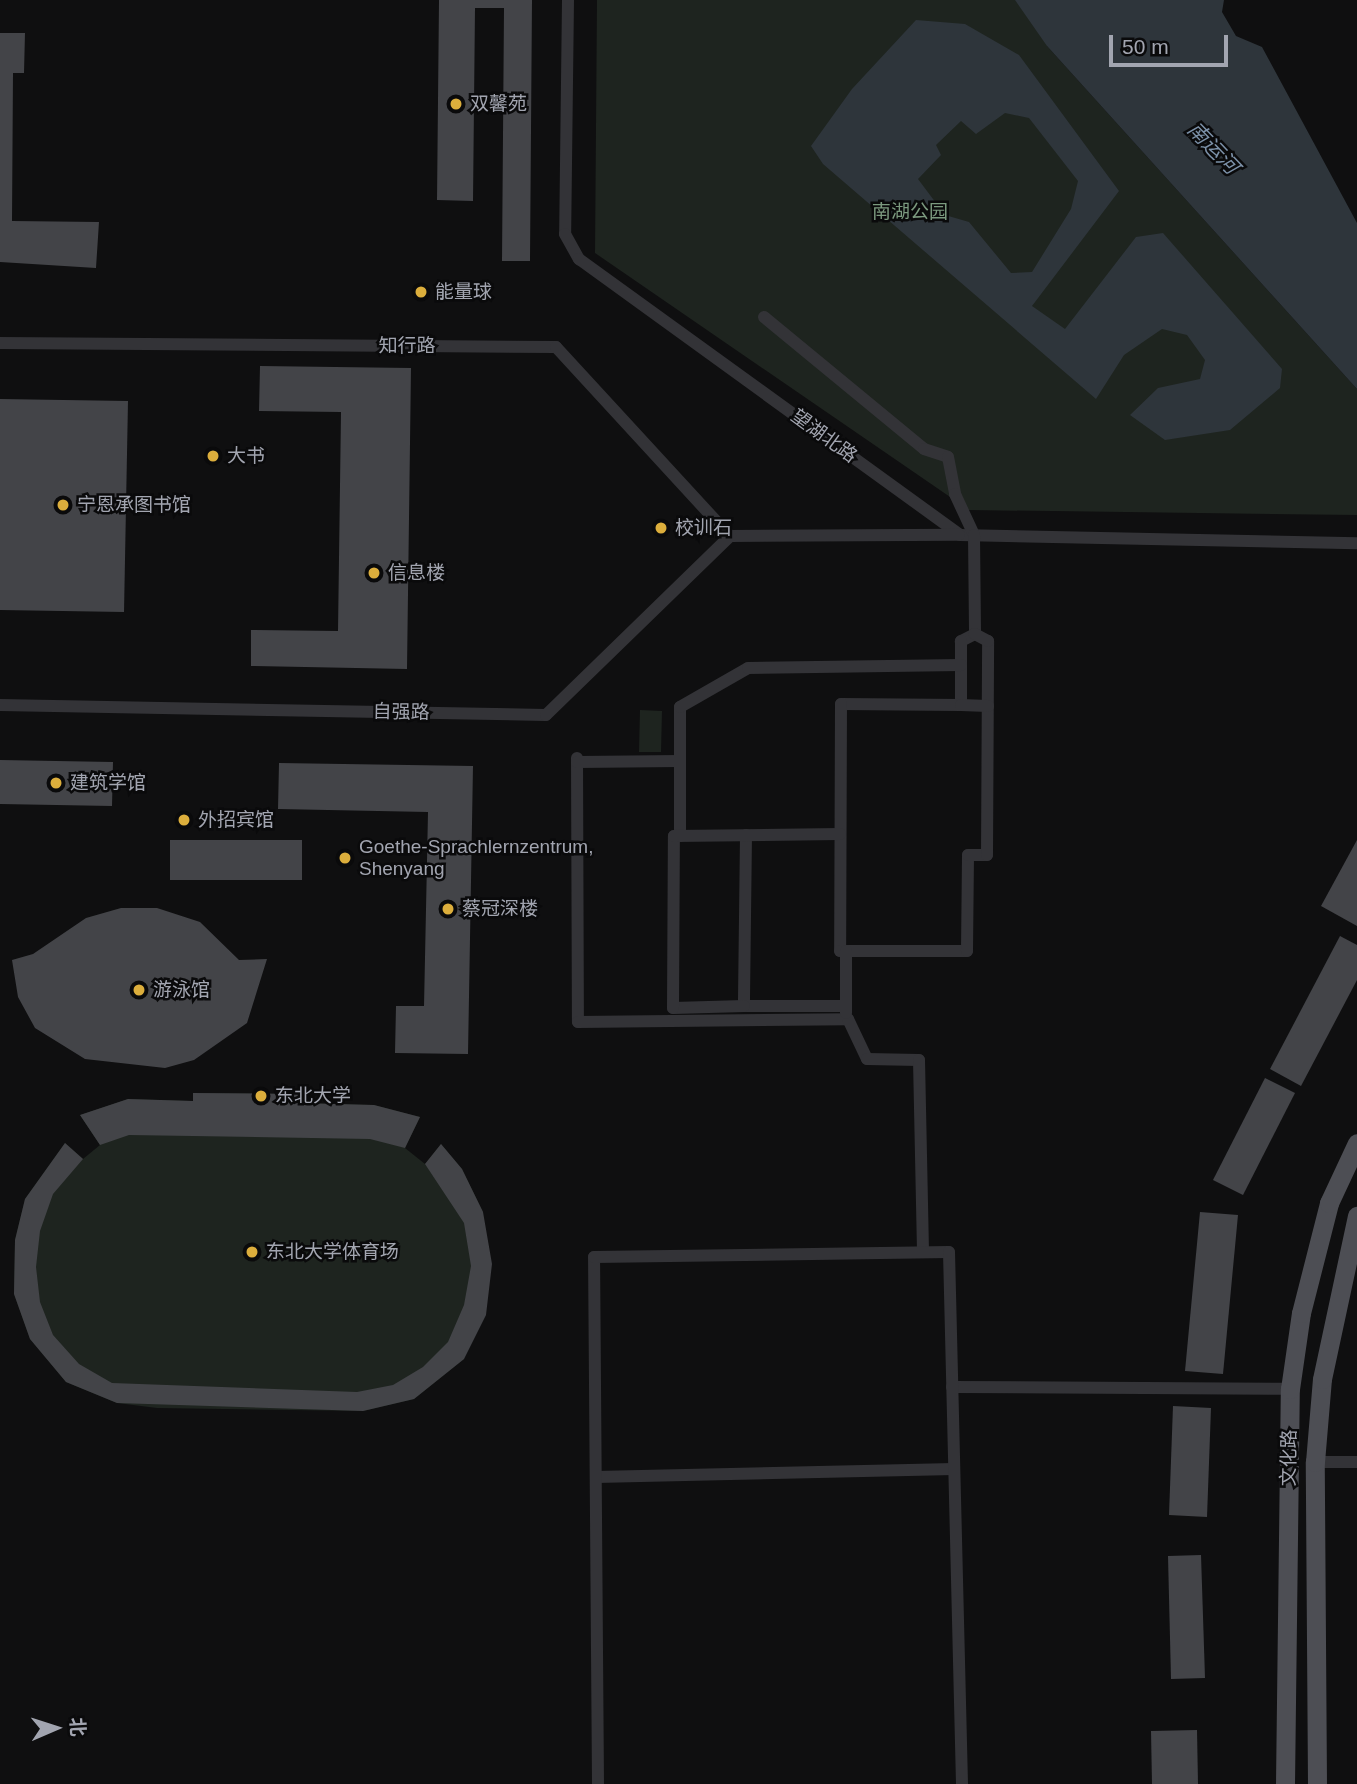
<!DOCTYPE html>
<meta charset="utf-8">
<style>
body{margin:0}
#map{position:relative;width:1357px;height:1784px;overflow:hidden;background:#0f0f10;font-family:Arial,"Noto Sans SC",sans-serif}
div>[style]{position:absolute}
.green>*{inset:0;background:#1e241f}
.water>*{inset:0;background:#2e353b}
.building>*{inset:0;background:#434448}
.street>*{height:12px;margin:-6px;padding:0 6px;transform-origin:6px;border-radius:6px;background:#333337}
.primary>*{height:19px;margin:-9.5px;padding:0 9.5px;transform-origin:9.5px;border-radius:9.5px;background:#4d4e54}
.dots>*{width:19px;height:19px;translate:-50% -50%;box-sizing:border-box;border:4px solid #0a0a0b;border-radius:50%}
span{translate:-50% -50%;white-space:nowrap;text-align:center;line-height:1.15;-webkit-text-stroke:5px #0a0a0b;paint-order:stroke}
.poi-label{font-size:19px;color:#a2a5b0}
.left{translate:0 -50%;text-align:left}
.park-label{font-size:19px;color:#7b997e}
.street-label{font-size:19px;color:#a2a5b0}
.water-label{font-size:21px;color:#7c91a8;font-style:italic}
.north{position:absolute;left:21px;top:1693px;width:70px;height:70px;-webkit-text-stroke:5px #0a0a0b;paint-order:stroke;rotate:87deg;font-size:19px;font-weight:700;line-height:28px;text-align:center;color:#a2a5b0}
.north::after{content:'';display:block;margin:auto;width:24px;height:32px;background:#a2a5b0;clip-path:polygon(50% 0,100% 100%,50% 72%,0 100%)}
.scale{position:absolute;left:1109px;top:35px;width:119px;height:32px;box-sizing:border-box;border:4px solid #a2a5b0;border-top:0;padding-left:9px;font-size:21px;line-height:24px;white-space:nowrap;color:#a2a5b0;-webkit-text-stroke:5px #0a0a0b;paint-order:stroke}
</style>
<div id="map">
<div class="green">
<div style="clip-path:polygon(597px 0,1083px 0,1047px 46px,1357px 389px,1357px 515px,969px 510px,595px 253px)"></div>
<div style="clip-path:polygon(640px 710px,662px 711px,661px 752px,639px 752px)"></div>
<div style="clip-path:polygon(193px 1093px,298px 1094px,299px 1103px,374px 1105px,420px 1117px,405px 1148px,425px 1164px,441px 1144px,462px 1169px,483px 1212px,464px 1359px,414px 1399px,363px 1411px,157px 1408px,117px 1403px,66px 1382px,30px 1339px,14px 1294px,15px 1240px,25px 1199px,65px 1143px,83px 1159px,100px 1145px,80px 1115px,128px 1099px,193px 1101px)"></div>
</div>
<div class="water">
<div style="clip-path:polygon(1015px 0,1224px 0,1222px 12px,1236px 36px,1262px 47px,1357px 223px,1357px 389px,1047px 46px)"></div>
<div style="clip-path:polygon(evenodd,916px 20px,965px 24px,1019px 55px,1119px 191px,1032px 306px,1065px 329px,1136px 237px,1163px 233px,1282px 369px,1280px 388px,1230px 430px,1165px 440px,1130px 415px,1158px 388px,1200px 379px,1205px 360px,1187px 335px,1162px 329px,1124px 355px,1096px 399px,823px 164px,811px 146px,852px 89px,916px 20px,1005px 113px,1029px 118px,1078px 181px,1071px 209px,1032px 272px,1011px 273px,969px 222px,945px 215px,918px 179px,941px 155px,936px 145px,961px 121px,976px 134px,1005px 113px)"></div>
</div>
<div class="building">
<div style="clip-path:polygon(439px 0,532px 0,530px 261px,502px 261px,504px 8px,475px 8px,473px 201px,437px 200px)"></div>
<div style="clip-path:polygon(0 33px,25px 33px,24px 73px,13px 73px,12px 221px,99px 222px,96px 268px,0 262px)"></div>
<div style="clip-path:polygon(260px 366px,411px 368px,407px 669px,251px 666px,251px 630px,338px 631px,341px 412px,259px 411px)"></div>
<div style="clip-path:polygon(0 399px,128px 401px,124px 612px,0 610px)"></div>
<div style="clip-path:polygon(0 760px,113px 762px,112px 806px,0 804px)"></div>
<div style="clip-path:polygon(279px 763px,473px 766px,468px 1054px,395px 1053px,396px 1006px,424px 1006px,428px 812px,278px 809px)"></div>
<div style="clip-path:polygon(170px 840px,302px 840px,302px 880px,170px 880px)"></div>
<div style="clip-path:polygon(1357px 840px,1357px 926px,1321px 906px)"></div>
<div style="clip-path:polygon(121px 908px,157px 908px,200px 922px,239px 960px,267px 959px,247px 1023px,194px 1060px,165px 1068px,85px 1059px,35px 1028px,18px 997px,12px 960px,33px 954px,86px 918px)"></div>
<div style="clip-path:polygon(1340px 936px,1357px 945px,1357px 980px,1301px 1086px,1270px 1069px)"></div>
<div style="clip-path:polygon(1265px 1078px,1295px 1093px,1243px 1195px,1213px 1180px)"></div>
<div style="clip-path:polygon(193px 1093px,298px 1094px,298px 1103px,374px 1105px,420px 1117px,405px 1148px,370px 1139px,129px 1135px,100px 1145px,80px 1115px,128px 1099px,193px 1101px)"></div>
<div style="clip-path:polygon(65px 1143px,83px 1159px,53px 1194px,40px 1231px,36px 1267px,40px 1302px,53px 1335px,79px 1364px,112px 1383px,357px 1392px,393px 1385px,423px 1367px,448px 1342px,464px 1305px,471px 1266px,464px 1223px,425px 1164px,441px 1144px,462px 1169px,483px 1212px,492px 1264px,486px 1315px,464px 1359px,414px 1399px,363px 1411px,117px 1403px,66px 1382px,30px 1339px,14px 1294px,15px 1240px,25px 1199px)"></div>
<div style="clip-path:polygon(1200px 1212px,1238px 1215px,1223px 1374px,1185px 1371px)"></div>
<div style="clip-path:polygon(1173px 1406px,1211px 1408px,1207px 1517px,1169px 1515px)"></div>
<div style="clip-path:polygon(1201px 1555px,1205px 1678px,1171px 1679px,1168px 1556px)"></div>
<div style="clip-path:polygon(1197px 1730px,1198px 1784px,1152px 1784px,1151px 1731px)"></div>
</div>
<div class="street">
<div style="left:568px;top:0;width:234px;rotate:90.7deg"></div>
<div style="left:565px;top:234px;width:29px;rotate:61deg"></div>
<div style="left:579px;top:259px;width:470px;rotate:35.9deg"></div>
<div style="left:960px;top:535px;width:397px;rotate:1.2deg"></div>
<div style="left:764px;top:317px;width:207px;rotate:39.5deg"></div>
<div style="left:924px;top:449px;width:25px;rotate:18deg"></div>
<div style="left:948px;top:457px;width:38px;rotate:79deg"></div>
<div style="left:955px;top:494px;width:45px;rotate:65.1deg"></div>
<div style="left:974px;top:535px;width:99px;rotate:89.4deg"></div>
<div style="left:975px;top:634px;width:16px;rotate:153deg"></div>
<div style="left:961px;top:641px;width:64px;rotate:90deg"></div>
<div style="left:961px;top:705px;width:120px;rotate:-179.5deg"></div>
<div style="left:841px;top:704px;width:247px;rotate:90.2deg"></div>
<div style="left:840px;top:951px;width:127px"></div>
<div style="left:967px;top:951px;width:96px;rotate:-89.4deg"></div>
<div style="left:968px;top:855px;width:19px"></div>
<div style="left:987px;top:855px;width:214px;rotate:-89.7deg"></div>
<div style="left:988px;top:641px;width:15px;rotate:-152deg"></div>
<div style="left:0;top:343px;width:556px;rotate:0.41deg"></div>
<div style="left:556px;top:347px;width:257px;rotate:47.4deg"></div>
<div style="left:730px;top:536px;width:229px;rotate:-0.3deg"></div>
<div style="left:0;top:705px;width:546px;rotate:1.05deg"></div>
<div style="left:546px;top:715px;width:257px;rotate:-44.2deg"></div>
<div style="left:961px;top:705px;width:27px;rotate:2deg"></div>
<div style="left:577px;top:758px;width:264px;rotate:89.8deg"></div>
<div style="left:578px;top:1022px;width:270px;rotate:-0.6deg"></div>
<div style="left:848px;top:1019px;width:44px;rotate:64.6deg"></div>
<div style="left:867px;top:1059px;width:52px;rotate:1.1deg"></div>
<div style="left:919px;top:1060px;width:192px;rotate:88.8deg"></div>
<div style="left:577px;top:762px;width:103px;rotate:-0.6deg"></div>
<div style="left:746px;top:835px;width:171px;rotate:90.7deg"></div>
<div style="left:744px;top:1006px;width:102px"></div>
<div style="left:680px;top:836px;width:129px;rotate:-90deg"></div>
<div style="left:680px;top:707px;width:78px;rotate:-29.8deg"></div>
<div style="left:748px;top:668px;width:213px;rotate:-0.8deg"></div>
<div style="left:744px;top:1006px;width:71px;rotate:178.4deg"></div>
<div style="left:673px;top:1008px;width:172px;rotate:-89.7deg"></div>
<div style="left:674px;top:836px;width:166px;rotate:-0.7deg"></div>
<div style="left:846px;top:1013px;width:62px;rotate:-90deg"></div>
<div style="left:952px;top:1387px;width:338px;rotate:0.3deg"></div>
<div style="left:1315px;top:1462px;width:42px"></div>
<div style="left:596px;top:1477px;width:358px;rotate:-1.3deg"></div>
<div style="left:598px;top:1784px;width:527px;rotate:-90.43deg"></div>
<div style="left:594px;top:1257px;width:355px;rotate:-0.8deg"></div>
<div style="left:949px;top:1252px;width:532px;rotate:88.6deg"></div>
</div>
<div class="primary">
<div style="left:1285px;top:1784px;width:395px;rotate:-89.3deg"></div>
<div style="left:1290px;top:1389px;width:77px;rotate:-81.8deg"></div>
<div style="left:1301px;top:1313px;width:114px;rotate:-75.7deg"></div>
<div style="left:1329px;top:1203px;width:66px;rotate:-65deg"></div>
<div style="left:1317px;top:1784px;width:322px;rotate:-90.4deg"></div>
<div style="left:1315px;top:1462px;width:83px;rotate:-85.2deg"></div>
<div style="left:1322px;top:1379px;width:167px;rotate:-77.9deg"></div>
</div>
<div class="dots">
<div style="left:456px;top:104px;background:#dcae3c"></div>
<div style="left:421px;top:292px;background:#dcae3c"></div>
<div style="left:213px;top:456px;background:#dcae3c"></div>
<div style="left:63px;top:505px;background:#dcae3c"></div>
<div style="left:661px;top:528px;background:#dcae3c"></div>
<div style="left:374px;top:573px;background:#dcae3c"></div>
<div style="left:56px;top:783px;background:#dcae3c"></div>
<div style="left:184px;top:820px;background:#dcae3c"></div>
<div style="left:345px;top:858px;background:#dcae3c"></div>
<div style="left:448px;top:909px;background:#dcae3c"></div>
<div style="left:139px;top:990px;background:#dcae3c"></div>
<div style="left:261px;top:1096px;background:#dcae3c"></div>
<div style="left:252px;top:1252px;background:#dcae3c"></div>
</div>
<div class="poi-label">
<span class="left" style="left:470px;top:104px">双馨苑</span>
<span class="left" style="left:435px;top:292px">能量球</span>
<span class="left" style="left:227px;top:456px">大书</span>
<span class="left" style="left:77px;top:505px">宁恩承图书馆</span>
<span class="left" style="left:675px;top:528px">校训石</span>
<span class="left" style="left:388px;top:573px">信息楼</span>
<span class="left" style="left:70px;top:783px">建筑学馆</span>
<span class="left" style="left:198px;top:820px">外招宾馆</span>
<span class="left" style="left:359px;top:858px">Goethe-Sprachlernzentrum,<br>Shenyang</span>
<span class="left" style="left:462px;top:909px">蔡冠深楼</span>
<span class="left" style="left:153px;top:990px">游泳馆</span>
<span class="left" style="left:275px;top:1096px">东北大学</span>
<span class="left" style="left:266px;top:1252px">东北大学体育场</span>
</div>
<div class="park-label">
<span style="left:910px;top:212px">南湖公园</span>
</div>
<div class="street-label">
<span style="left:407px;top:346px">知行路</span>
<span style="left:824px;top:436px;rotate:36deg">望湖北路</span>
<span style="left:401px;top:712px;rotate:1deg">自强路</span>
<span style="left:1289px;top:1458px;rotate:-89deg">文化路</span>
</div>
<div class="water-label">
<span style="left:1213px;top:148px;rotate:46deg">南运河</span>
</div>
<div class="north">北</div>
<div class="scale">50 m</div>
</div>
